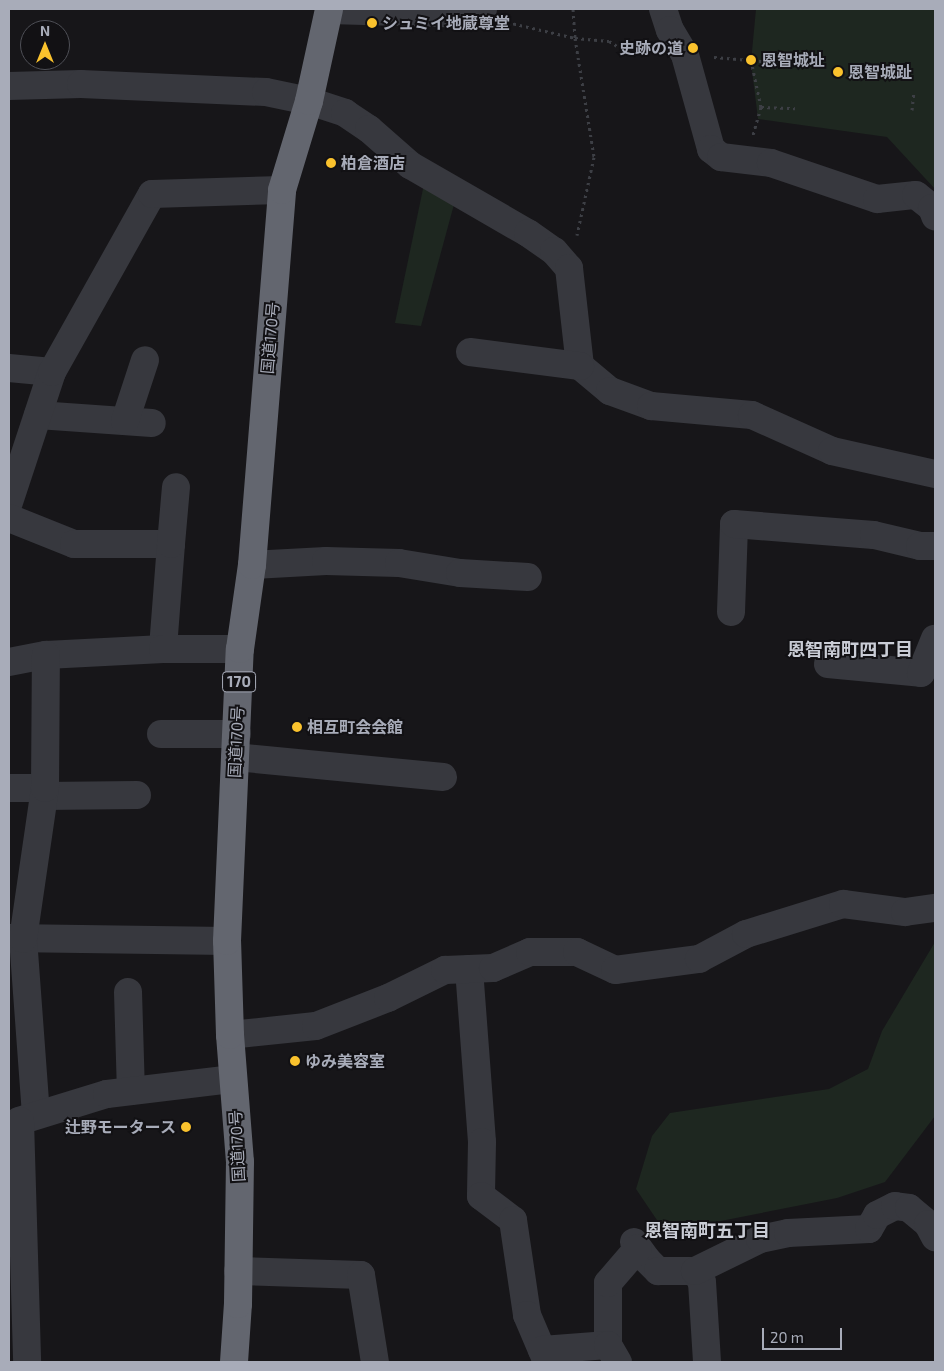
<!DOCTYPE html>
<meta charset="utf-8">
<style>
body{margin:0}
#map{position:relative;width:944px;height:1371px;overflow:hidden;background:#171619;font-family:"Exo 2","Noto Sans JP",sans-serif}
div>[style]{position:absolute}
.green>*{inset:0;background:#1e2720}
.path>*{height:3px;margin-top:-1.5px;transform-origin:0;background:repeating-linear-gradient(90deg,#3d3f45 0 2.5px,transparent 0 6.5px)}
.minor>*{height:28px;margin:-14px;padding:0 14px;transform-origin:14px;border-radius:14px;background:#37383e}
.highway>*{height:28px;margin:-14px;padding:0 14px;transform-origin:14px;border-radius:14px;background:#63666f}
.dots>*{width:14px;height:14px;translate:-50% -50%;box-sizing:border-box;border:2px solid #121114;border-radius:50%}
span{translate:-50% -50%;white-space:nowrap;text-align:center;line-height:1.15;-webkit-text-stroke:4px #121114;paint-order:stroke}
.shield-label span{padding:1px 4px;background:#121114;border:1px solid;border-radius:4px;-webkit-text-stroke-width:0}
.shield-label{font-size:15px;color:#a8acb9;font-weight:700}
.poi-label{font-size:16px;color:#a8acb9;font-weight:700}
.left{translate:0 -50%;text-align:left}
.right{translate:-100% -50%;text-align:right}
.street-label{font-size:16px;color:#a8acb9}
.neighbourhood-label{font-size:18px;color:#c9ccd5;font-weight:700}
.frame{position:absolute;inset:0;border:10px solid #a8acb9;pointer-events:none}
.north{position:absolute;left:20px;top:20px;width:50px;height:50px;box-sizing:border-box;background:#121114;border:1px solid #4e4f56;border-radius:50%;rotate:0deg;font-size:14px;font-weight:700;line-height:20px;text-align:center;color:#a8acb9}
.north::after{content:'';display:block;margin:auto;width:18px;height:22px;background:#fac22d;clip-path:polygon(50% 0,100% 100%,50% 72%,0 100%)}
.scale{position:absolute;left:762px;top:1328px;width:80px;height:22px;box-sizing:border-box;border:2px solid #a8acb9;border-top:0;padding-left:6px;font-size:15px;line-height:18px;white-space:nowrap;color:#a8acb9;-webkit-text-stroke:4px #121114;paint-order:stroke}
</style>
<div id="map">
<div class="green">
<div style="clip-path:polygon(756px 9px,935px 9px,935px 189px,887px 137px,758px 119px,751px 62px)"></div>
<div style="clip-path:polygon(424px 184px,456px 197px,421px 326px,395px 323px)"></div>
<div style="clip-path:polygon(935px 942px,935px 1116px,885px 1182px,837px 1198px,665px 1232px,636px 1189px,652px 1136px,670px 1113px,829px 1089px,868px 1069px,882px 1031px)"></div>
</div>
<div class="path">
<div style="left:573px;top:9px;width:29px;rotate:86deg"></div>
<div style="left:575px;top:38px;width:121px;rotate:80.9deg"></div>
<div style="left:594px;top:157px;width:80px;rotate:102.3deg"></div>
<div style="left:507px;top:22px;width:70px;rotate:13.2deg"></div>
<div style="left:575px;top:38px;width:34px;rotate:5deg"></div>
<div style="left:609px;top:41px;width:19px;rotate:32deg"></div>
<div style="left:625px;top:51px;width:26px;rotate:4deg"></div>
<div style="left:714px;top:57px;width:72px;rotate:4.8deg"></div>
<div style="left:751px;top:60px;width:48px;rotate:78deg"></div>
<div style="left:761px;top:107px;width:29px;rotate:106deg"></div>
<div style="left:761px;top:107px;width:34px;rotate:2deg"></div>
<div style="left:912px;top:110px;width:18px;rotate:-84deg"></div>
</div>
<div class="minor">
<div style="left:663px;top:9px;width:22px;rotate:72deg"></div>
<div style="left:670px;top:30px;width:29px;rotate:59deg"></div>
<div style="left:685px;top:55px;width:98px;rotate:74.5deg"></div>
<div style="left:711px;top:149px;width:13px;rotate:39deg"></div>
<div style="left:721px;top:157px;width:50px;rotate:6.8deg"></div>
<div style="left:771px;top:163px;width:112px;rotate:18.8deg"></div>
<div style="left:877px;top:199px;width:39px;rotate:-6deg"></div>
<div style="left:916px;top:195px;width:21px;rotate:39deg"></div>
<div style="left:932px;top:208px;width:9px;rotate:69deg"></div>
<div style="left:329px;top:10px;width:143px;rotate:1.6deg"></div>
<div style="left:472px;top:14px;width:12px;rotate:-24deg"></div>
<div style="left:9px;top:86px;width:72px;rotate:-1.6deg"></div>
<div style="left:81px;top:84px;width:185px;rotate:2.5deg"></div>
<div style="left:266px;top:92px;width:44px;rotate:11.8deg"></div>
<div style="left:309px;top:101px;width:38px;rotate:18deg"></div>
<div style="left:345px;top:113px;width:29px;rotate:34deg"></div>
<div style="left:369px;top:129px;width:55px;rotate:41.3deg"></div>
<div style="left:410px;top:165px;width:136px;rotate:30deg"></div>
<div style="left:528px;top:233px;width:32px;rotate:35deg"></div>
<div style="left:554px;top:251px;width:23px;rotate:49deg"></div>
<div style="left:569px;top:268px;width:99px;rotate:83.6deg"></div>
<div style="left:580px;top:366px;width:39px;rotate:40deg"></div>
<div style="left:610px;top:391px;width:44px;rotate:20.1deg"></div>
<div style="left:651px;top:406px;width:101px;rotate:5.1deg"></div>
<div style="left:752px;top:415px;width:88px;rotate:24.2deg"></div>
<div style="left:832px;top:451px;width:106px;rotate:12.6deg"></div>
<div style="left:470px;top:352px;width:111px;rotate:7.3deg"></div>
<div style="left:9px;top:368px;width:43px;rotate:5.3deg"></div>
<div style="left:38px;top:415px;width:114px;rotate:4deg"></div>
<div style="left:125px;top:421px;width:64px;rotate:-71.8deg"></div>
<div style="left:9px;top:502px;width:137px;rotate:-71.7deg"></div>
<div style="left:52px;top:372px;width:204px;rotate:-60.7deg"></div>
<div style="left:152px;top:194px;width:130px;rotate:-1.8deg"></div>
<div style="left:9px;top:518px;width:70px;rotate:21.8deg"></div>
<div style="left:74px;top:544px;width:97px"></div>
<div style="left:171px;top:544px;width:105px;rotate:94.4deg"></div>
<div style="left:171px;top:544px;width:57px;rotate:-85deg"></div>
<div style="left:252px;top:565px;width:74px;rotate:-3.1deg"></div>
<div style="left:326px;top:561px;width:73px;rotate:1.6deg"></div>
<div style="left:399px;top:563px;width:62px;rotate:9.3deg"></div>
<div style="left:460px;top:573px;width:68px;rotate:3.4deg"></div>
<div style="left:731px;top:612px;width:88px;rotate:-88deg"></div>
<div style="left:734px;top:524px;width:140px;rotate:4.5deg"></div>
<div style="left:874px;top:535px;width:47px;rotate:13.4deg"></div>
<div style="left:920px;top:546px;width:15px"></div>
<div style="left:9px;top:662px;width:38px;rotate:-11deg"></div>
<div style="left:46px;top:655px;width:117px;rotate:-2.9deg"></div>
<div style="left:163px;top:649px;width:77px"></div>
<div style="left:828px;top:664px;width:93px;rotate:5.5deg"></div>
<div style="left:921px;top:673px;width:37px;rotate:-68deg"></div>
<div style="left:161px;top:734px;width:76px"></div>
<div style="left:235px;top:757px;width:209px;rotate:5.5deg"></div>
<div style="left:9px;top:788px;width:36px"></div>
<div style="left:44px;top:796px;width:93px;rotate:-0.6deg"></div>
<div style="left:9px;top:938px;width:218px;rotate:0.8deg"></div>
<div style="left:469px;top:969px;width:173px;rotate:85.7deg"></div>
<div style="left:482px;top:1142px;width:54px;rotate:91.1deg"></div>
<div style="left:481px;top:1196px;width:40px;rotate:37deg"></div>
<div style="left:513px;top:1220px;width:96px;rotate:81.6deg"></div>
<div style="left:527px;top:1315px;width:51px;rotate:66.9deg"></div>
<div style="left:128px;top:992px;width:99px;rotate:88.3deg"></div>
<div style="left:230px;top:1035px;width:86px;rotate:-6deg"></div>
<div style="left:316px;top:1026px;width:77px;rotate:-21.3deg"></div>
<div style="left:388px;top:998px;width:64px;rotate:-26.2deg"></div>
<div style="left:445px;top:970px;width:48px;rotate:-2.4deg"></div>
<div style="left:493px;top:968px;width:40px;rotate:-23.4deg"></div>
<div style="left:530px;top:952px;width:47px"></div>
<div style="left:577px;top:952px;width:42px;rotate:25.3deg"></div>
<div style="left:615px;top:970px;width:85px;rotate:-7.5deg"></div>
<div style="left:699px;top:959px;width:53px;rotate:-28deg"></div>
<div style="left:746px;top:934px;width:102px;rotate:-17.2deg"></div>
<div style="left:843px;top:904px;width:63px;rotate:7.4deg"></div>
<div style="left:905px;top:912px;width:30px;rotate:-8deg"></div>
<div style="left:36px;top:1115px;width:176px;rotate:-94.2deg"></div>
<div style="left:23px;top:939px;width:153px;rotate:-81.7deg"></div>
<div style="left:45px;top:788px;width:133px;rotate:-89.6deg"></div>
<div style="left:19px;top:1121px;width:92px;rotate:-17.1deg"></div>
<div style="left:107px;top:1094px;width:127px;rotate:-6.8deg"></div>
<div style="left:20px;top:1121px;width:241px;rotate:88.3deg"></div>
<div style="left:634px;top:1242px;width:22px;rotate:54deg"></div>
<div style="left:647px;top:1260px;width:16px;rotate:45deg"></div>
<div style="left:658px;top:1271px;width:37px"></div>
<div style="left:695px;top:1271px;width:13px;rotate:58deg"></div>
<div style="left:702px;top:1282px;width:80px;rotate:86.4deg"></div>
<div style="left:238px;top:1271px;width:123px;rotate:1.9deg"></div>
<div style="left:361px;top:1275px;width:88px;rotate:80.9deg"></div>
<div style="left:695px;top:1271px;width:72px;rotate:-26.2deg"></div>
<div style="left:760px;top:1239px;width:29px;rotate:-12deg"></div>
<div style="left:788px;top:1233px;width:81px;rotate:-2.8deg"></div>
<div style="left:869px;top:1229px;width:16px;rotate:-60deg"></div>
<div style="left:877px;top:1215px;width:20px;rotate:-27deg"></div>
<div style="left:895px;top:1206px;width:14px;rotate:8deg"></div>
<div style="left:909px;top:1208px;width:25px;rotate:40deg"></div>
<div style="left:928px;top:1224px;width:15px;rotate:62deg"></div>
<div style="left:608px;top:1345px;width:62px;rotate:-90deg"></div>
<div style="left:608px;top:1283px;width:46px;rotate:-49.4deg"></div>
<div style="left:542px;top:1350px;width:66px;rotate:-4.3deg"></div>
<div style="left:608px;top:1345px;width:20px;rotate:60deg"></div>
</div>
<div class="highway">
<div style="left:234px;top:1362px;width:58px;rotate:-86.1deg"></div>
<div style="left:238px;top:1304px;width:142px;rotate:-89.2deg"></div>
<div style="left:240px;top:1162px;width:127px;rotate:-94.5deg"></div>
<div style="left:230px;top:1035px;width:94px;rotate:-91.8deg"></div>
<div style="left:227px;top:941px;width:292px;rotate:-87.5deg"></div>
<div style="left:240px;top:649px;width:85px;rotate:-81.9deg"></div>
<div style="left:252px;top:565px;width:376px;rotate:-85.4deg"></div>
<div style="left:282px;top:190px;width:93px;rotate:-73.1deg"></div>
<div style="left:309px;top:101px;width:94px;rotate:-77.7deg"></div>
</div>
<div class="dots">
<div style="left:372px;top:23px;background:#fac22d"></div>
<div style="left:693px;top:48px;background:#fac22d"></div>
<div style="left:751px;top:60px;background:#fac22d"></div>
<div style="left:838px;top:72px;background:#fac22d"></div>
<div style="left:331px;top:163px;background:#fac22d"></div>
<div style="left:297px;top:727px;background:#fac22d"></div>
<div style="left:295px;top:1061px;background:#fac22d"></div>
<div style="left:186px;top:1127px;background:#fac22d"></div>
</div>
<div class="shield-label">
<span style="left:239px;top:682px">170</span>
</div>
<div class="poi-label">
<span class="left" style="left:382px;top:23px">シュミイ地蔵尊堂</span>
<span class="right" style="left:683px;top:48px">史跡の道</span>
<span class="left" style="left:761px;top:60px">恩智城址</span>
<span class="left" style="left:848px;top:72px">恩智城趾</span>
<span class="left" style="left:341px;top:163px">柏倉酒店</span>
<span class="left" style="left:307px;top:727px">相互町会会館</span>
<span class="left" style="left:305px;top:1061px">ゆみ美容室</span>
<span class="right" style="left:176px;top:1127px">辻野モータース</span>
</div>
<div class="street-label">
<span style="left:270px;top:338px;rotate:-85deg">国道170号</span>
<span style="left:236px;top:742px;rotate:-87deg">国道170号</span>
<span style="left:237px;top:1146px;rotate:-93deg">国道170号</span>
</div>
<div class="neighbourhood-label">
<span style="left:850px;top:649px">恩智南町四丁目</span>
<span style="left:707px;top:1230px">恩智南町五丁目</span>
</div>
<div class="frame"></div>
<div class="north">N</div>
<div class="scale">20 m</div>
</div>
